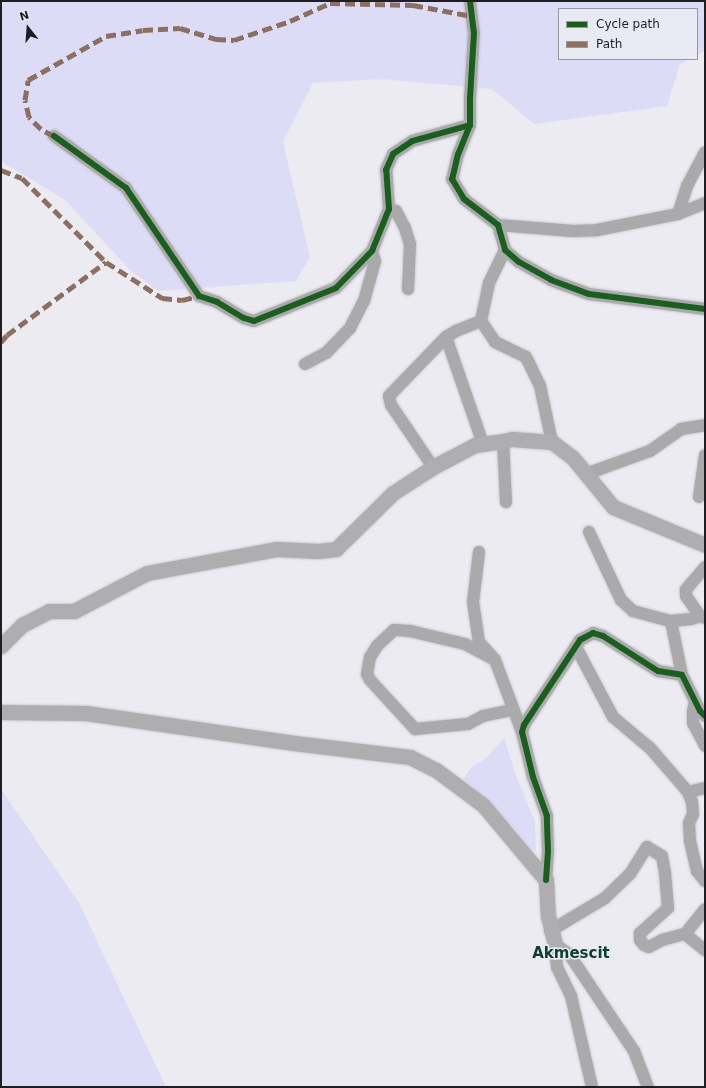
<!DOCTYPE html>
<style>
body{margin:0}
#map{position:relative;width:706px;height:1088px;overflow:hidden;background:#ebebf1;font-family:"DejaVu Sans",sans-serif}
div>[style]{position:absolute}
.green>*{inset:0;background:#dddcf7}
.roads{filter:drop-shadow(0 0 1px #c7c7cb) drop-shadow(0 0 1px #c7c7cb)}
.minor>*{height:12px;margin:-6px;padding:0 6px;transform-origin:6px;border-radius:6px;background:#aaaaad}
.major>*{height:15px;margin:-7.5px;padding:0 7.5px;transform-origin:7.5px;border-radius:7.5px;background:#aeaeb0}
.quiet>*{height:5px;margin-top:-2.5px;transform-origin:0;background:repeating-linear-gradient(90deg,#8d6e63 0 10px,transparent 0 15px)}
.cycleway>*{height:6px;margin:-3px;padding:0 3px;transform-origin:3px;border-radius:3px;background:#1b5e20}
span{translate:-50% -50%;white-space:nowrap;text-align:center;line-height:1.15;-webkit-text-stroke:3px #e9e9f3;paint-order:stroke}
.district-label{font-size:15px;color:#0e3f2e;font-weight:700}
.frame{position:absolute;inset:0;border:2px solid #1f1e22;pointer-events:none}
.legend{position:absolute;left:558px;top:8px;width:140px;height:52px;box-sizing:border-box;background:#e9e9f3;border:1px solid #98989f;margin:0;padding:5px 7px;list-style:none;font-size:12px;color:#1f1e22}
.legend li{display:flex;align-items:center;gap:8px;height:20px}
.legend b{width:20px;border:1px solid #98989f}
.north{position:absolute;left:8px;top:8px;width:40px;height:40px;-webkit-text-stroke:3px #e9e9f3;paint-order:stroke;rotate:343deg;font-size:11px;font-weight:700;line-height:16px;text-align:center;color:#1f1e22}
.north::after{content:'';display:block;margin:auto;width:14px;height:18px;background:#1f1e22;clip-path:polygon(50% 0,100% 100%,50% 72%,0 100%)}
</style>
<div id="map">
<div class="green">
<div style="clip-path:polygon(1px 1px,705px 1px,705px 51px,697px 55px,697px 9px,559px 9px,559px 59px,690px 59px,680px 64px,667px 106px,534px 124px,492px 89px,381px 79px,313px 83px,283px 142px,310px 257px,296px 281px,158px 291px,130px 270px,65px 200px,1px 161px)"></div>
<div style="clip-path:polygon(504px 738px,518px 781px,535px 821px,536px 851px,531px 850px,513px 827px,486px 799px,463px 779px,471px 768px,486px 758px)"></div>
<div style="clip-path:polygon(1px 789px,79px 903px,166px 1087px,1px 1087px)"></div>
</div>
<div class="roads">
<div class="minor">
<div style="left:470px;top:1px;width:32px;rotate:83deg"></div>
<div style="left:474px;top:33px;width:65px;rotate:93.5deg"></div>
<div style="left:470px;top:98px;width:27px;rotate:90deg"></div>
<div style="left:470px;top:125px;width:31px;rotate:112deg"></div>
<div style="left:458px;top:154px;width:26px;rotate:103deg"></div>
<div style="left:452px;top:179px;width:23px;rotate:59deg"></div>
<div style="left:464px;top:199px;width:43px;rotate:37.4deg"></div>
<div style="left:498px;top:225px;width:26px;rotate:74deg"></div>
<div style="left:505px;top:250px;width:18px;rotate:41deg"></div>
<div style="left:519px;top:262px;width:37px;rotate:29deg"></div>
<div style="left:551px;top:280px;width:40px;rotate:20.2deg"></div>
<div style="left:589px;top:294px;width:117px;rotate:7.4deg"></div>
<div style="left:54px;top:136px;width:89px;rotate:35.8deg"></div>
<div style="left:126px;top:188px;width:130px;rotate:55.9deg"></div>
<div style="left:199px;top:296px;width:19px;rotate:18deg"></div>
<div style="left:217px;top:302px;width:31px;rotate:31deg"></div>
<div style="left:244px;top:318px;width:10px;rotate:17deg"></div>
<div style="left:254px;top:321px;width:88px;rotate:-21.9deg"></div>
<div style="left:336px;top:288px;width:52px;rotate:-45.8deg"></div>
<div style="left:372px;top:251px;width:45px;rotate:-68deg"></div>
<div style="left:389px;top:209px;width:39px;rotate:-94deg"></div>
<div style="left:386px;top:170px;width:17px;rotate:-66deg"></div>
<div style="left:393px;top:154px;width:23px;rotate:-34deg"></div>
<div style="left:412px;top:141px;width:60px;rotate:-15.4deg"></div>
<div style="left:389px;top:209px;width:7px;rotate:16deg"></div>
<div style="left:396px;top:211px;width:19px;rotate:62deg"></div>
<div style="left:405px;top:228px;width:17px;rotate:73deg"></div>
<div style="left:410px;top:244px;width:45px;rotate:92.5deg"></div>
<div style="left:678px;top:214px;width:29px;rotate:-72deg"></div>
<div style="left:687px;top:186px;width:38px;rotate:-62deg"></div>
<div style="left:498px;top:225px;width:75px;rotate:4.6deg"></div>
<div style="left:573px;top:231px;width:24px;rotate:-2deg"></div>
<div style="left:597px;top:230px;width:83px;rotate:-11.2deg"></div>
<div style="left:678px;top:214px;width:29px;rotate:-22deg"></div>
<div style="left:505px;top:250px;width:37px;rotate:116deg"></div>
<div style="left:489px;top:283px;width:39px;rotate:102deg"></div>
<div style="left:481px;top:321px;width:25px;rotate:56deg"></div>
<div style="left:495px;top:342px;width:34px;rotate:26deg"></div>
<div style="left:526px;top:357px;width:32px;rotate:64deg"></div>
<div style="left:540px;top:386px;width:57px;rotate:77.9deg"></div>
<div style="left:446px;top:337px;width:113px;rotate:70.9deg"></div>
<div style="left:305px;top:364px;width:24px;rotate:-28deg"></div>
<div style="left:326px;top:353px;width:35px;rotate:-46deg"></div>
<div style="left:350px;top:328px;width:30px;rotate:-63deg"></div>
<div style="left:364px;top:301px;width:41px;rotate:-74.6deg"></div>
<div style="left:375px;top:261px;width:10px;rotate:-107deg"></div>
<div style="left:503px;top:441px;width:61px;rotate:87.2deg"></div>
<div style="left:433px;top:467px;width:75px;rotate:-124.1deg"></div>
<div style="left:391px;top:405px;width:9px;rotate:-103deg"></div>
<div style="left:389px;top:396px;width:82px;rotate:-46deg"></div>
<div style="left:446px;top:337px;width:12px;rotate:-31deg"></div>
<div style="left:456px;top:331px;width:27px;rotate:-22deg"></div>
<div style="left:586px;top:474px;width:68px;rotate:-19.8deg"></div>
<div style="left:650px;top:451px;width:38px;rotate:-35deg"></div>
<div style="left:681px;top:429px;width:24px;rotate:-9deg"></div>
<div style="left:699px;top:497px;width:42px;rotate:-81.9deg"></div>
<div style="left:589px;top:532px;width:75px;rotate:64.8deg"></div>
<div style="left:621px;top:600px;width:16px;rotate:43deg"></div>
<div style="left:633px;top:611px;width:39px;rotate:15deg"></div>
<div style="left:671px;top:621px;width:20px;rotate:-6deg"></div>
<div style="left:691px;top:619px;width:9px;rotate:-18deg"></div>
<div style="left:479px;top:552px;width:50px;rotate:96.8deg"></div>
<div style="left:473px;top:602px;width:40px;rotate:81.5deg"></div>
<div style="left:479px;top:642px;width:24px;rotate:48deg"></div>
<div style="left:495px;top:660px;width:77px;rotate:69.4deg"></div>
<div style="left:705px;top:567px;width:30px;rotate:130deg"></div>
<div style="left:686px;top:590px;width:6px;rotate:90deg"></div>
<div style="left:686px;top:596px;width:24px;rotate:55deg"></div>
<div style="left:700px;top:616px;width:5px;rotate:22deg"></div>
<div style="left:671px;top:621px;width:55px;rotate:78.5deg"></div>
<div style="left:576px;top:647px;width:79px;rotate:62.1deg"></div>
<div style="left:613px;top:717px;width:48px;rotate:40deg"></div>
<div style="left:650px;top:748px;width:58px;rotate:49.2deg"></div>
<div style="left:688px;top:792px;width:17px;rotate:-13deg"></div>
<div style="left:495px;top:660px;width:34px;rotate:-152deg"></div>
<div style="left:465px;top:644px;width:57px;rotate:-166.7deg"></div>
<div style="left:410px;top:631px;width:16px;rotate:-176deg"></div>
<div style="left:394px;top:630px;width:23px;rotate:137deg"></div>
<div style="left:377px;top:646px;width:13px;rotate:122deg"></div>
<div style="left:370px;top:657px;width:17px;rotate:100deg"></div>
<div style="left:367px;top:674px;width:7px;rotate:63deg"></div>
<div style="left:370px;top:680px;width:67px;rotate:47.4deg"></div>
<div style="left:415px;top:729px;width:53px;rotate:-5.4deg"></div>
<div style="left:468px;top:724px;width:17px;rotate:-28deg"></div>
<div style="left:483px;top:716px;width:30px;rotate:-12deg"></div>
<div style="left:695px;top:701px;width:10px;rotate:101deg"></div>
<div style="left:693px;top:711px;width:12px;rotate:90deg"></div>
<div style="left:693px;top:723px;width:26px;rotate:62deg"></div>
<div style="left:688px;top:792px;width:11px;rotate:68deg"></div>
<div style="left:692px;top:802px;width:12px;rotate:85deg"></div>
<div style="left:693px;top:814px;width:10px;rotate:114deg"></div>
<div style="left:689px;top:823px;width:18px;rotate:87deg"></div>
<div style="left:690px;top:841px;width:31px;rotate:77deg"></div>
<div style="left:697px;top:871px;width:13px;rotate:51deg"></div>
<div style="left:546px;top:880px;width:29px;rotate:-86deg"></div>
<div style="left:548px;top:851px;width:35px;rotate:-92deg"></div>
<div style="left:547px;top:816px;width:41px;rotate:-109.7deg"></div>
<div style="left:533px;top:777px;width:46px;rotate:-103.7deg"></div>
<div style="left:522px;top:732px;width:7px;rotate:-74deg"></div>
<div style="left:524px;top:725px;width:102px;rotate:-56.6deg"></div>
<div style="left:580px;top:640px;width:15px;rotate:-28deg"></div>
<div style="left:593px;top:633px;width:10px;rotate:17deg"></div>
<div style="left:603px;top:636px;width:65px;rotate:32.5deg"></div>
<div style="left:658px;top:671px;width:24px;rotate:9deg"></div>
<div style="left:682px;top:675px;width:40px;rotate:63.4deg"></div>
<div style="left:700px;top:711px;width:7px;rotate:45deg"></div>
<div style="left:550px;top:931px;width:64px;rotate:-31deg"></div>
<div style="left:605px;top:898px;width:35px;rotate:-44deg"></div>
<div style="left:630px;top:874px;width:32px;rotate:-58deg"></div>
<div style="left:647px;top:847px;width:17px;rotate:31deg"></div>
<div style="left:662px;top:856px;width:17px;rotate:80deg"></div>
<div style="left:665px;top:873px;width:35px;rotate:85deg"></div>
<div style="left:668px;top:908px;width:38px;rotate:138deg"></div>
<div style="left:640px;top:933px;width:7px;rotate:90deg"></div>
<div style="left:640px;top:940px;width:6px;rotate:51deg"></div>
<div style="left:644px;top:945px;width:5px;rotate:22deg"></div>
<div style="left:649px;top:947px;width:15px;rotate:-28deg"></div>
<div style="left:662px;top:940px;width:24px;rotate:-15deg"></div>
<div style="left:685px;top:934px;width:26px;rotate:39deg"></div>
<div style="left:685px;top:934px;width:32px;rotate:-51deg"></div>
<div style="left:555px;top:944px;width:17px;rotate:36deg"></div>
<div style="left:569px;top:954px;width:117px;rotate:56.2deg"></div>
<div style="left:634px;top:1051px;width:39px;rotate:69deg"></div>
<div style="left:555px;top:944px;width:23px;rotate:85deg"></div>
<div style="left:557px;top:967px;width:32px;rotate:64deg"></div>
<div style="left:571px;top:996px;width:93px;rotate:77deg"></div>
</div>
<div class="major">
<div style="left:1px;top:646px;width:30px;rotate:-45deg"></div>
<div style="left:22px;top:625px;width:30px;rotate:-27deg"></div>
<div style="left:49px;top:611px;width:25px"></div>
<div style="left:74px;top:611px;width:82px;rotate:-27.5deg"></div>
<div style="left:147px;top:573px;width:131px;rotate:-10.5deg"></div>
<div style="left:276px;top:549px;width:42px;rotate:2.7deg"></div>
<div style="left:318px;top:551px;width:18px;rotate:-6deg"></div>
<div style="left:336px;top:549px;width:80px;rotate:-44.5deg"></div>
<div style="left:393px;top:493px;width:48px;rotate:-33deg"></div>
<div style="left:433px;top:467px;width:47px;rotate:-27.6deg"></div>
<div style="left:475px;top:445px;width:28px;rotate:-8deg"></div>
<div style="left:503px;top:441px;width:9px;rotate:-13deg"></div>
<div style="left:512px;top:439px;width:40px;rotate:4.3deg"></div>
<div style="left:552px;top:442px;width:26px;rotate:37deg"></div>
<div style="left:573px;top:458px;width:63px;rotate:50.8deg"></div>
<div style="left:613px;top:507px;width:100px;rotate:22.4deg"></div>
<div style="left:1px;top:712px;width:85px;rotate:0.7deg"></div>
<div style="left:86px;top:713px;width:210px;rotate:8.2deg"></div>
<div style="left:294px;top:743px;width:117px;rotate:6.9deg"></div>
<div style="left:410px;top:757px;width:29px;rotate:27deg"></div>
<div style="left:436px;top:770px;width:59px;rotate:36.7deg"></div>
<div style="left:483px;top:805px;width:98px;rotate:50deg"></div>
<div style="left:546px;top:880px;width:36px;rotate:87deg"></div>
<div style="left:548px;top:916px;width:29px;rotate:76deg"></div>
</div>
</div>
<div class="quiet">
<div style="left:54px;top:136px;width:15px;rotate:-152deg"></div>
<div style="left:41px;top:129px;width:17px;rotate:-135deg"></div>
<div style="left:29px;top:117px;width:17px;rotate:-103deg"></div>
<div style="left:25px;top:100px;width:20px;rotate:-81deg"></div>
<div style="left:28px;top:80px;width:90px;rotate:-29.4deg"></div>
<div style="left:106px;top:36px;width:37px;rotate:-9deg"></div>
<div style="left:143px;top:30px;width:37px;rotate:-3deg"></div>
<div style="left:180px;top:28px;width:38px;rotate:17deg"></div>
<div style="left:216px;top:39px;width:18px;rotate:3deg"></div>
<div style="left:234px;top:40px;width:59px;rotate:-18.7deg"></div>
<div style="left:290px;top:21px;width:44px;rotate:-24.2deg"></div>
<div style="left:330px;top:3px;width:83px;rotate:1.4deg"></div>
<div style="left:413px;top:5px;width:60px;rotate:10.6deg"></div>
<div style="left:1px;top:170px;width:22px;rotate:21deg"></div>
<div style="left:22px;top:178px;width:119px;rotate:45deg"></div>
<div style="left:106px;top:262px;width:67px;rotate:32.7deg"></div>
<div style="left:162px;top:298px;width:20px;rotate:6deg"></div>
<div style="left:182px;top:300px;width:17px;rotate:-13deg"></div>
<div style="left:1px;top:342px;width:9px;rotate:-49deg"></div>
<div style="left:7px;top:335px;width:123px;rotate:-36.4deg"></div>
</div>
<div class="cycleway">
<div style="left:470px;top:1px;width:32px;rotate:83deg"></div>
<div style="left:474px;top:33px;width:65px;rotate:93.5deg"></div>
<div style="left:470px;top:98px;width:27px;rotate:90deg"></div>
<div style="left:470px;top:125px;width:31px;rotate:112deg"></div>
<div style="left:458px;top:154px;width:26px;rotate:103deg"></div>
<div style="left:452px;top:179px;width:23px;rotate:59deg"></div>
<div style="left:464px;top:199px;width:43px;rotate:37.4deg"></div>
<div style="left:498px;top:225px;width:26px;rotate:74deg"></div>
<div style="left:505px;top:250px;width:18px;rotate:41deg"></div>
<div style="left:519px;top:262px;width:37px;rotate:29deg"></div>
<div style="left:551px;top:280px;width:40px;rotate:20.2deg"></div>
<div style="left:589px;top:294px;width:117px;rotate:7.4deg"></div>
<div style="left:54px;top:136px;width:89px;rotate:35.8deg"></div>
<div style="left:126px;top:188px;width:130px;rotate:55.9deg"></div>
<div style="left:199px;top:296px;width:19px;rotate:18deg"></div>
<div style="left:217px;top:302px;width:31px;rotate:31deg"></div>
<div style="left:244px;top:318px;width:10px;rotate:17deg"></div>
<div style="left:254px;top:321px;width:88px;rotate:-21.9deg"></div>
<div style="left:336px;top:288px;width:52px;rotate:-45.8deg"></div>
<div style="left:372px;top:251px;width:45px;rotate:-68deg"></div>
<div style="left:389px;top:209px;width:39px;rotate:-94deg"></div>
<div style="left:386px;top:170px;width:17px;rotate:-66deg"></div>
<div style="left:393px;top:154px;width:23px;rotate:-34deg"></div>
<div style="left:412px;top:141px;width:60px;rotate:-15.4deg"></div>
<div style="left:546px;top:880px;width:29px;rotate:-86deg"></div>
<div style="left:548px;top:851px;width:35px;rotate:-92deg"></div>
<div style="left:547px;top:816px;width:41px;rotate:-109.7deg"></div>
<div style="left:533px;top:777px;width:46px;rotate:-103.7deg"></div>
<div style="left:522px;top:732px;width:7px;rotate:-74deg"></div>
<div style="left:524px;top:725px;width:102px;rotate:-56.6deg"></div>
<div style="left:580px;top:640px;width:15px;rotate:-28deg"></div>
<div style="left:593px;top:633px;width:10px;rotate:17deg"></div>
<div style="left:603px;top:636px;width:65px;rotate:32.5deg"></div>
<div style="left:658px;top:671px;width:24px;rotate:9deg"></div>
<div style="left:682px;top:675px;width:40px;rotate:63.4deg"></div>
<div style="left:700px;top:711px;width:7px;rotate:45deg"></div>
</div>
<div class="district-label">
<span style="left:571px;top:954px">Akmescit</span>
</div>
<div class="frame"></div>
<ul class="legend">
<li><b style="height:5px;background:#1b5e20"></b>Cycle path</li>
<li><b style="height:5px;background:#8d6e63"></b>Path</li>
</ul>
<div class="north">N</div>
</div>
